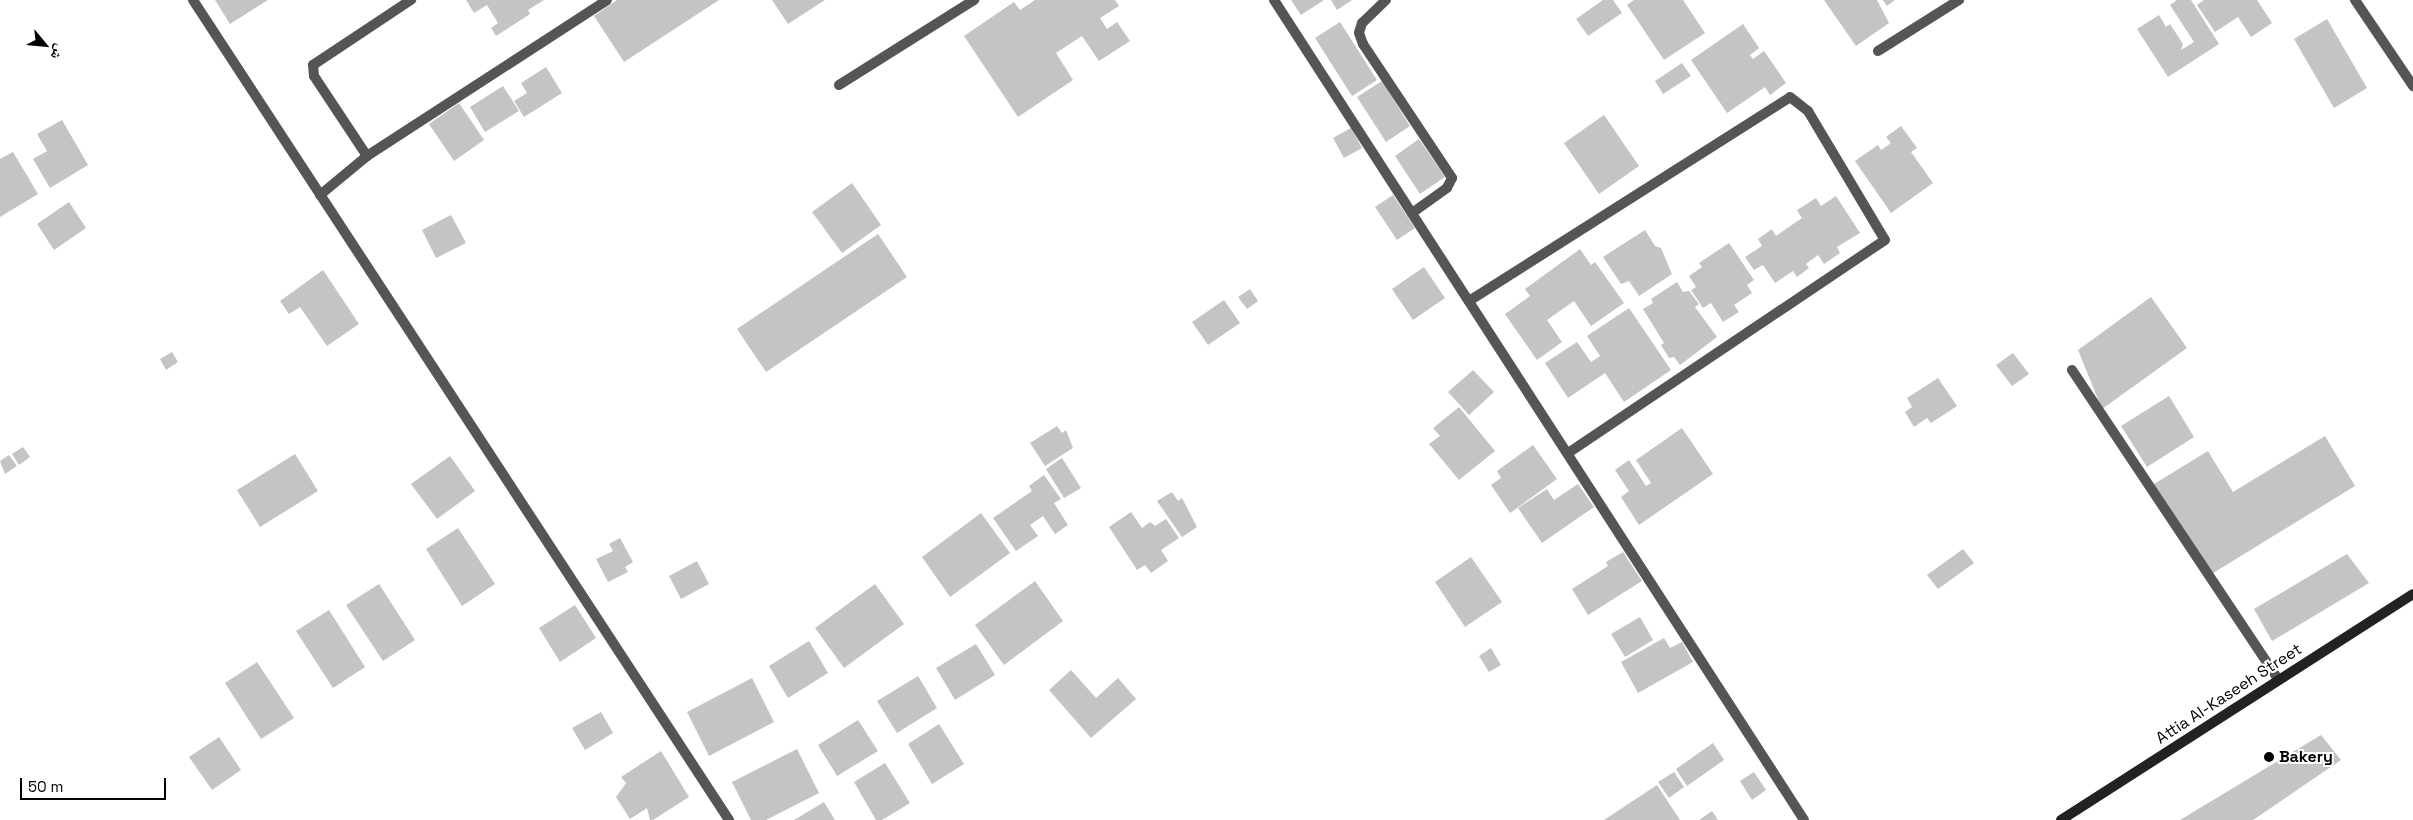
<!DOCTYPE html>
<meta charset="utf-8">
<style>
body{margin:0}
#map{position:relative;width:2413px;height:820px;overflow:hidden;background:#fff;font-family:"Space Grotesk","Noto Naskh Arabic",sans-serif}
div>[style]{position:absolute}
.building>*{inset:0;background:#c4c4c4}
.lane>*{height:10px;margin:-5px;padding:0 5px;transform-origin:5px;border-radius:5px;background:#555}
.street>*{height:10px;margin:-5px;padding:0 5px;transform-origin:5px;border-radius:5px;background:#555}
.secondary>*{height:10px;margin:-5px;padding:0 5px;transform-origin:5px;border-radius:5px;background:#222}
.dots>*{width:14px;height:14px;translate:-50% -50%;box-sizing:border-box;border:2px solid #fff;border-radius:50%}
span{translate:-50% -50%;white-space:nowrap;text-align:center;line-height:1.15;-webkit-text-stroke:4px #fff;paint-order:stroke}
.street-label{font-size:16px;color:#000}
.poi-label{font-size:16px;color:#000;font-weight:700}
.left{translate:0 -50%;text-align:left}
.north{position:absolute;left:20px;top:20px;width:50px;height:50px;-webkit-text-stroke:4px #fff;paint-order:stroke;rotate:118deg;font-size:14px;font-weight:700;line-height:20px;text-align:center;color:#000}
.north::after{content:'';display:block;margin:auto;width:18px;height:22px;background:#000;clip-path:polygon(50% 0,100% 100%,50% 72%,0 100%)}
.scale{position:absolute;left:20px;top:778px;width:146px;height:22px;box-sizing:border-box;border:2px solid #000;border-top:0;padding-left:6px;font-size:15px;line-height:18px;white-space:nowrap;color:#000;-webkit-text-stroke:4px #fff;paint-order:stroke}
</style>
<div id="map">
<div class="building">
<div style="clip-path:polygon(215px 0,268px 0,230px 24px)"></div>
<div style="clip-path:polygon(466px 0,544px 0,528px 10px,530px 14px,496px 36px,491px 28px,498px 23px,487px 5px,474px 13px)"></div>
<div style="clip-path:polygon(617px 0,719px 0,624px 62px,594px 16px)"></div>
<div style="clip-path:polygon(772px 0,825px 0,788px 24px)"></div>
<div style="clip-path:polygon(1035px 0,1115px 0,1119px 6px,1100px 18px,1107px 29px,1117px 22px,1130px 41px,1099px 61px,1082px 36px,1056px 53px,1073px 80px,1018px 117px,964px 36px,1014px 2px,1020px 10px)"></div>
<div style="clip-path:polygon(1291px 0,1324px 0,1301px 15px)"></div>
<div style="clip-path:polygon(1331px 0,1352px 0,1337px 10px)"></div>
<div style="clip-path:polygon(1603px 0,1613px 0,1622px 13px,1588px 36px,1576px 19px)"></div>
<div style="clip-path:polygon(1634px 0,1683px 0,1705px 33px,1664px 60px,1627px 5px)"></div>
<div style="clip-path:polygon(1824px 0,1877px 0,1889px 23px,1856px 46px)"></div>
<div style="clip-path:polygon(1883px 0,1895px 0,1887px 6px)"></div>
<div style="clip-path:polygon(2177px 0,2191px 0,2219px 44px,2168px 77px,2137px 29px,2159px 15px,2166px 27px,2170px 24px,2183px 44px,2181px 50px,2194px 42px,2170px 5px)"></div>
<div style="clip-path:polygon(2204px 0,2257px 0,2272px 23px,2251px 37px,2238px 17px,2215px 32px,2197px 5px)"></div>
<div style="clip-path:polygon(2327px 19px,2367px 88px,2334px 108px,2294px 39px)"></div>
<div style="clip-path:polygon(1340px 22px,1377px 80px,1352px 96px,1315px 38px)"></div>
<div style="clip-path:polygon(1743px 24px,1759px 48px,1750px 55px,1753px 59px,1764px 51px,1786px 83px,1770px 95px,1765px 87px,1727px 113px,1691px 60px)"></div>
<div style="clip-path:polygon(1682px 63px,1691px 76px,1663px 94px,1655px 81px)"></div>
<div style="clip-path:polygon(546px 67px,562px 93px,524px 117px,514px 101px,527px 93px,521px 83px)"></div>
<div style="clip-path:polygon(1382px 81px,1410px 126px,1386px 142px,1357px 97px)"></div>
<div style="clip-path:polygon(503px 86px,519px 111px,485px 132px,470px 107px)"></div>
<div style="clip-path:polygon(459px 103px,484px 140px,454px 161px,429px 124px)"></div>
<div style="clip-path:polygon(1604px 115px,1639px 166px,1599px 194px,1564px 143px)"></div>
<div style="clip-path:polygon(62px 120px,88px 165px,50px 188px,33px 159px,47px 151px,37px 134px)"></div>
<div style="clip-path:polygon(1901px 126px,1917px 148px,1911px 152px,1933px 183px,1891px 213px,1855px 161px,1878px 145px,1881px 150px,1891px 143px,1886px 137px)"></div>
<div style="clip-path:polygon(1351px 128px,1362px 148px,1344px 158px,1333px 138px)"></div>
<div style="clip-path:polygon(1419px 139px,1445px 177px,1420px 194px,1395px 156px)"></div>
<div style="clip-path:polygon(13px 152px,38px 194px,0 217px,0 159px)"></div>
<div style="clip-path:polygon(852px 183px,881px 225px,842px 253px,812px 212px)"></div>
<div style="clip-path:polygon(1393px 195px,1415px 228px,1397px 240px,1375px 207px)"></div>
<div style="clip-path:polygon(1836px 196px,1860px 233px,1837px 247px,1840px 253px,1824px 264px,1818px 255px,1806px 264px,1809px 268px,1797px 277px,1793px 271px,1775px 283px,1763px 265px,1754px 270px,1745px 257px,1762px 246px,1758px 239px,1772px 229px,1776px 236px,1802px 218px,1797px 210px,1816px 198px,1821px 206px)"></div>
<div style="clip-path:polygon(69px 202px,86px 228px,54px 250px,37px 224px)"></div>
<div style="clip-path:polygon(451px 215px,466px 243px,436px 258px,422px 230px)"></div>
<div style="clip-path:polygon(1645px 230px,1655px 246px,1661px 248px,1672px 274px,1639px 296px,1629px 281px,1621px 284px,1603px 257px)"></div>
<div style="clip-path:polygon(878px 234px,907px 277px,766px 372px,737px 329px)"></div>
<div style="clip-path:polygon(1729px 243px,1754px 280px,1747px 285px,1752px 293px,1734px 305px,1739px 312px,1723px 322px,1711px 303px,1703px 308px,1691px 290px,1696px 287px,1689px 276px,1702px 267px,1699px 263px)"></div>
<div style="clip-path:polygon(1580px 249px,1591px 265px,1595px 262px,1624px 303px,1591px 326px,1574px 301px,1547px 320px,1562px 342px,1537px 360px,1505px 314px,1530px 296px,1525px 289px)"></div>
<div style="clip-path:polygon(1424px 267px,1445px 298px,1413px 320px,1392px 289px)"></div>
<div style="clip-path:polygon(323px 270px,359px 324px,327px 346px,300px 307px,289px 314px,280px 301px)"></div>
<div style="clip-path:polygon(1677px 282px,1683px 292px,1689px 291px,1699px 304px,1695px 307px,1717px 337px,1680px 365px,1674px 357px,1669px 358px,1661px 345px,1664px 343px,1643px 309px,1653px 303px,1651px 299px)"></div>
<div style="clip-path:polygon(1250px 289px,1258px 301px,1247px 309px,1238px 297px)"></div>
<div style="clip-path:polygon(2151px 297px,2187px 348px,2102px 409px,2078px 350px)"></div>
<div style="clip-path:polygon(1224px 300px,1240px 323px,1208px 345px,1192px 322px)"></div>
<div style="clip-path:polygon(1629px 308px,1671px 370px,1624px 402px,1605px 373px,1568px 398px,1545px 363px,1577px 342px,1591px 362px,1600px 356px,1587px 336px)"></div>
<div style="clip-path:polygon(172px 352px,178px 362px,166px 370px,160px 359px)"></div>
<div style="clip-path:polygon(2013px 353px,2029px 374px,2012px 386px,1996px 365px)"></div>
<div style="clip-path:polygon(1473px 370px,1494px 392px,1469px 415px,1448px 392px)"></div>
<div style="clip-path:polygon(1938px 378px,1957px 406px,1931px 423px,1927px 418px,1914px 427px,1905px 412px,1912px 407px,1907px 398px)"></div>
<div style="clip-path:polygon(2169px 396px,2194px 437px,2147px 467px,2121px 426px)"></div>
<div style="clip-path:polygon(1459px 407px,1495px 451px,1459px 480px,1429px 444px,1440px 436px,1433px 428px)"></div>
<div style="clip-path:polygon(1057px 426px,1062px 433px,1066px 430px,1073px 448px,1045px 466px,1030px 443px)"></div>
<div style="clip-path:polygon(1682px 428px,1713px 474px,1639px 525px,1621px 497px,1629px 491px,1615px 470px,1629px 460px,1646px 486px,1651px 483px,1636px 460px)"></div>
<div style="clip-path:polygon(2325px 436px,2355px 486px,2210px 575px,2154px 484px,2208px 451px,2233px 492px)"></div>
<div style="clip-path:polygon(1533px 445px,1557px 479px,1510px 513px,1491px 485px,1501px 478px,1497px 471px)"></div>
<div style="clip-path:polygon(23px 447px,30px 457px,19px 465px,12px 454px)"></div>
<div style="clip-path:polygon(295px 454px,318px 491px,260px 527px,237px 490px)"></div>
<div style="clip-path:polygon(9px 455px,17px 466px,5px 474px,0 461px)"></div>
<div style="clip-path:polygon(450px 456px,475px 491px,437px 519px,411px 484px)"></div>
<div style="clip-path:polygon(1062px 458px,1081px 488px,1064px 498px,1046px 469px)"></div>
<div style="clip-path:polygon(1044px 475px,1061px 499px,1054px 503px,1068px 525px,1055px 534px,1043px 516px,1030px 525px,1038px 536px,1016px 551px,993px 518px,1032px 491px,1029px 486px)"></div>
<div style="clip-path:polygon(1578px 484px,1594px 507px,1542px 543px,1518px 508px,1547px 489px,1554px 500px)"></div>
<div style="clip-path:polygon(1172px 492px,1178px 501px,1182px 498px,1197px 527px,1182px 537px,1157px 501px)"></div>
<div style="clip-path:polygon(1131px 512px,1142px 528px,1150px 522px,1155px 526px,1166px 519px,1179px 538px,1161px 550px,1168px 561px,1151px 573px,1145px 565px,1137px 570px,1109px 527px)"></div>
<div style="clip-path:polygon(981px 513px,1010px 553px,950px 597px,922px 557px)"></div>
<div style="clip-path:polygon(458px 528px,495px 584px,462px 606px,426px 549px)"></div>
<div style="clip-path:polygon(620px 538px,633px 562px,625px 567px,628px 572px,608px 582px,596px 559px,613px 551px,609px 544px)"></div>
<div style="clip-path:polygon(1963px 549px,1974px 563px,1938px 589px,1927px 575px)"></div>
<div style="clip-path:polygon(1623px 552px,1642px 581px,1588px 615px,1572px 589px,1608px 566px,1606px 562px)"></div>
<div style="clip-path:polygon(2347px 554px,2369px 583px,2272px 641px,2254px 609px)"></div>
<div style="clip-path:polygon(1471px 557px,1502px 602px,1465px 627px,1435px 582px)"></div>
<div style="clip-path:polygon(697px 561px,709px 584px,681px 599px,669px 576px)"></div>
<div style="clip-path:polygon(1035px 581px,1063px 621px,1004px 665px,975px 625px)"></div>
<div style="clip-path:polygon(379px 584px,415px 640px,383px 661px,346px 605px)"></div>
<div style="clip-path:polygon(875px 584px,904px 624px,844px 668px,815px 628px)"></div>
<div style="clip-path:polygon(575px 605px,596px 638px,560px 662px,539px 628px)"></div>
<div style="clip-path:polygon(329px 610px,365px 667px,333px 688px,296px 631px)"></div>
<div style="clip-path:polygon(1640px 617px,1653px 640px,1625px 657px,1611px 634px)"></div>
<div style="clip-path:polygon(1664px 638px,1670px 648px,1682px 642px,1693px 662px,1638px 693px,1621px 662px)"></div>
<div style="clip-path:polygon(809px 641px,828px 673px,788px 698px,769px 666px)"></div>
<div style="clip-path:polygon(976px 644px,995px 675px,955px 700px,936px 668px)"></div>
<div style="clip-path:polygon(1491px 648px,1501px 665px,1489px 672px,1479px 656px)"></div>
<div style="clip-path:polygon(257px 662px,294px 718px,261px 739px,225px 683px)"></div>
<div style="clip-path:polygon(1071px 670px,1096px 698px,1118px 678px,1136px 699px,1091px 738px,1049px 690px)"></div>
<div style="clip-path:polygon(918px 676px,937px 708px,897px 733px,877px 701px)"></div>
<div style="clip-path:polygon(752px 678px,774px 722px,709px 756px,687px 712px)"></div>
<div style="clip-path:polygon(601px 712px,613px 733px,585px 750px,572px 728px)"></div>
<div style="clip-path:polygon(858px 720px,878px 751px,837px 776px,818px 745px)"></div>
<div style="clip-path:polygon(939px 724px,964px 764px,932px 784px,908px 744px)"></div>
<div style="clip-path:polygon(2321px 735px,2341px 760px,2253px 820px,2180px 820px)"></div>
<div style="clip-path:polygon(219px 737px,241px 770px,212px 790px,189px 757px)"></div>
<div style="clip-path:polygon(1713px 743px,1724px 760px,1687px 786px,1676px 769px)"></div>
<div style="clip-path:polygon(797px 749px,819px 793px,766px 820px,751px 820px,732px 782px)"></div>
<div style="clip-path:polygon(661px 751px,689px 797px,653px 820px,650px 820px,647px 808px,630px 819px,616px 797px,626px 783px,621px 777px)"></div>
<div style="clip-path:polygon(885px 763px,910px 803px,882px 820px,876px 820px,854px 782px)"></div>
<div style="clip-path:polygon(1674px 772px,1684px 787px,1669px 798px,1658px 782px)"></div>
<div style="clip-path:polygon(1754px 772px,1766px 790px,1752px 800px,1740px 781px)"></div>
<div style="clip-path:polygon(1657px 785px,1680px 820px,1604px 820px)"></div>
<div style="clip-path:polygon(824px 802px,835px 820px,794px 820px)"></div>
<div style="clip-path:polygon(1712px 811px,1718px 820px,1699px 820px)"></div>
</div>
<div class="lane">
<div style="left:1878px;top:51px;width:96px;rotate:-32.2deg"></div>
<div style="left:367px;top:156px;width:96px;rotate:-123.5deg"></div>
<div style="left:314px;top:76px;width:11px;rotate:-95deg"></div>
<div style="left:313px;top:65px;width:118px;rotate:-33.6deg"></div>
</div>
<div class="street">
<div style="left:193px;top:0;width:980px;rotate:56.83deg"></div>
<div style="left:1274px;top:0;width:976px;rotate:57.12deg"></div>
<div style="left:1386px;top:0;width:33px;rotate:136deg"></div>
<div style="left:1362px;top:23px;width:10px;rotate:107deg"></div>
<div style="left:1359px;top:33px;width:12px;rotate:70deg"></div>
<div style="left:1363px;top:44px;width:161px;rotate:56.4deg"></div>
<div style="left:1452px;top:178px;width:11px;rotate:117deg"></div>
<div style="left:1447px;top:188px;width:43px;rotate:144.5deg"></div>
<div style="left:2355px;top:0;width:104px;rotate:56deg"></div>
<div style="left:839px;top:85px;width:160px;rotate:-32.2deg"></div>
<div style="left:320px;top:195px;width:61px;rotate:-39.7deg"></div>
<div style="left:367px;top:156px;width:286px;rotate:-33deg"></div>
<div style="left:1469px;top:301px;width:380px;rotate:-32.4deg"></div>
<div style="left:1790px;top:97px;width:23px;rotate:38deg"></div>
<div style="left:1808px;top:111px;width:150px;rotate:59.2deg"></div>
<div style="left:1885px;top:240px;width:382px;rotate:146.1deg"></div>
<div style="left:2072px;top:370px;width:371px;rotate:56.3deg"></div>
</div>
<div class="secondary">
<div style="left:2061px;top:820px;width:418px;rotate:-32.7deg"></div>
</div>
<div class="dots">
<div style="left:2269px;top:757px;background:#000"></div>
</div>
<div class="street-label">
<span style="left:2229px;top:694px;rotate:-33deg">Attia Al-Kaseeh Street</span>
</div>
<div class="poi-label">
<span class="left" style="left:2279px;top:757px">Bakery</span>
</div>
<div class="north">ش</div>
<div class="scale">50 m</div>
</div>
